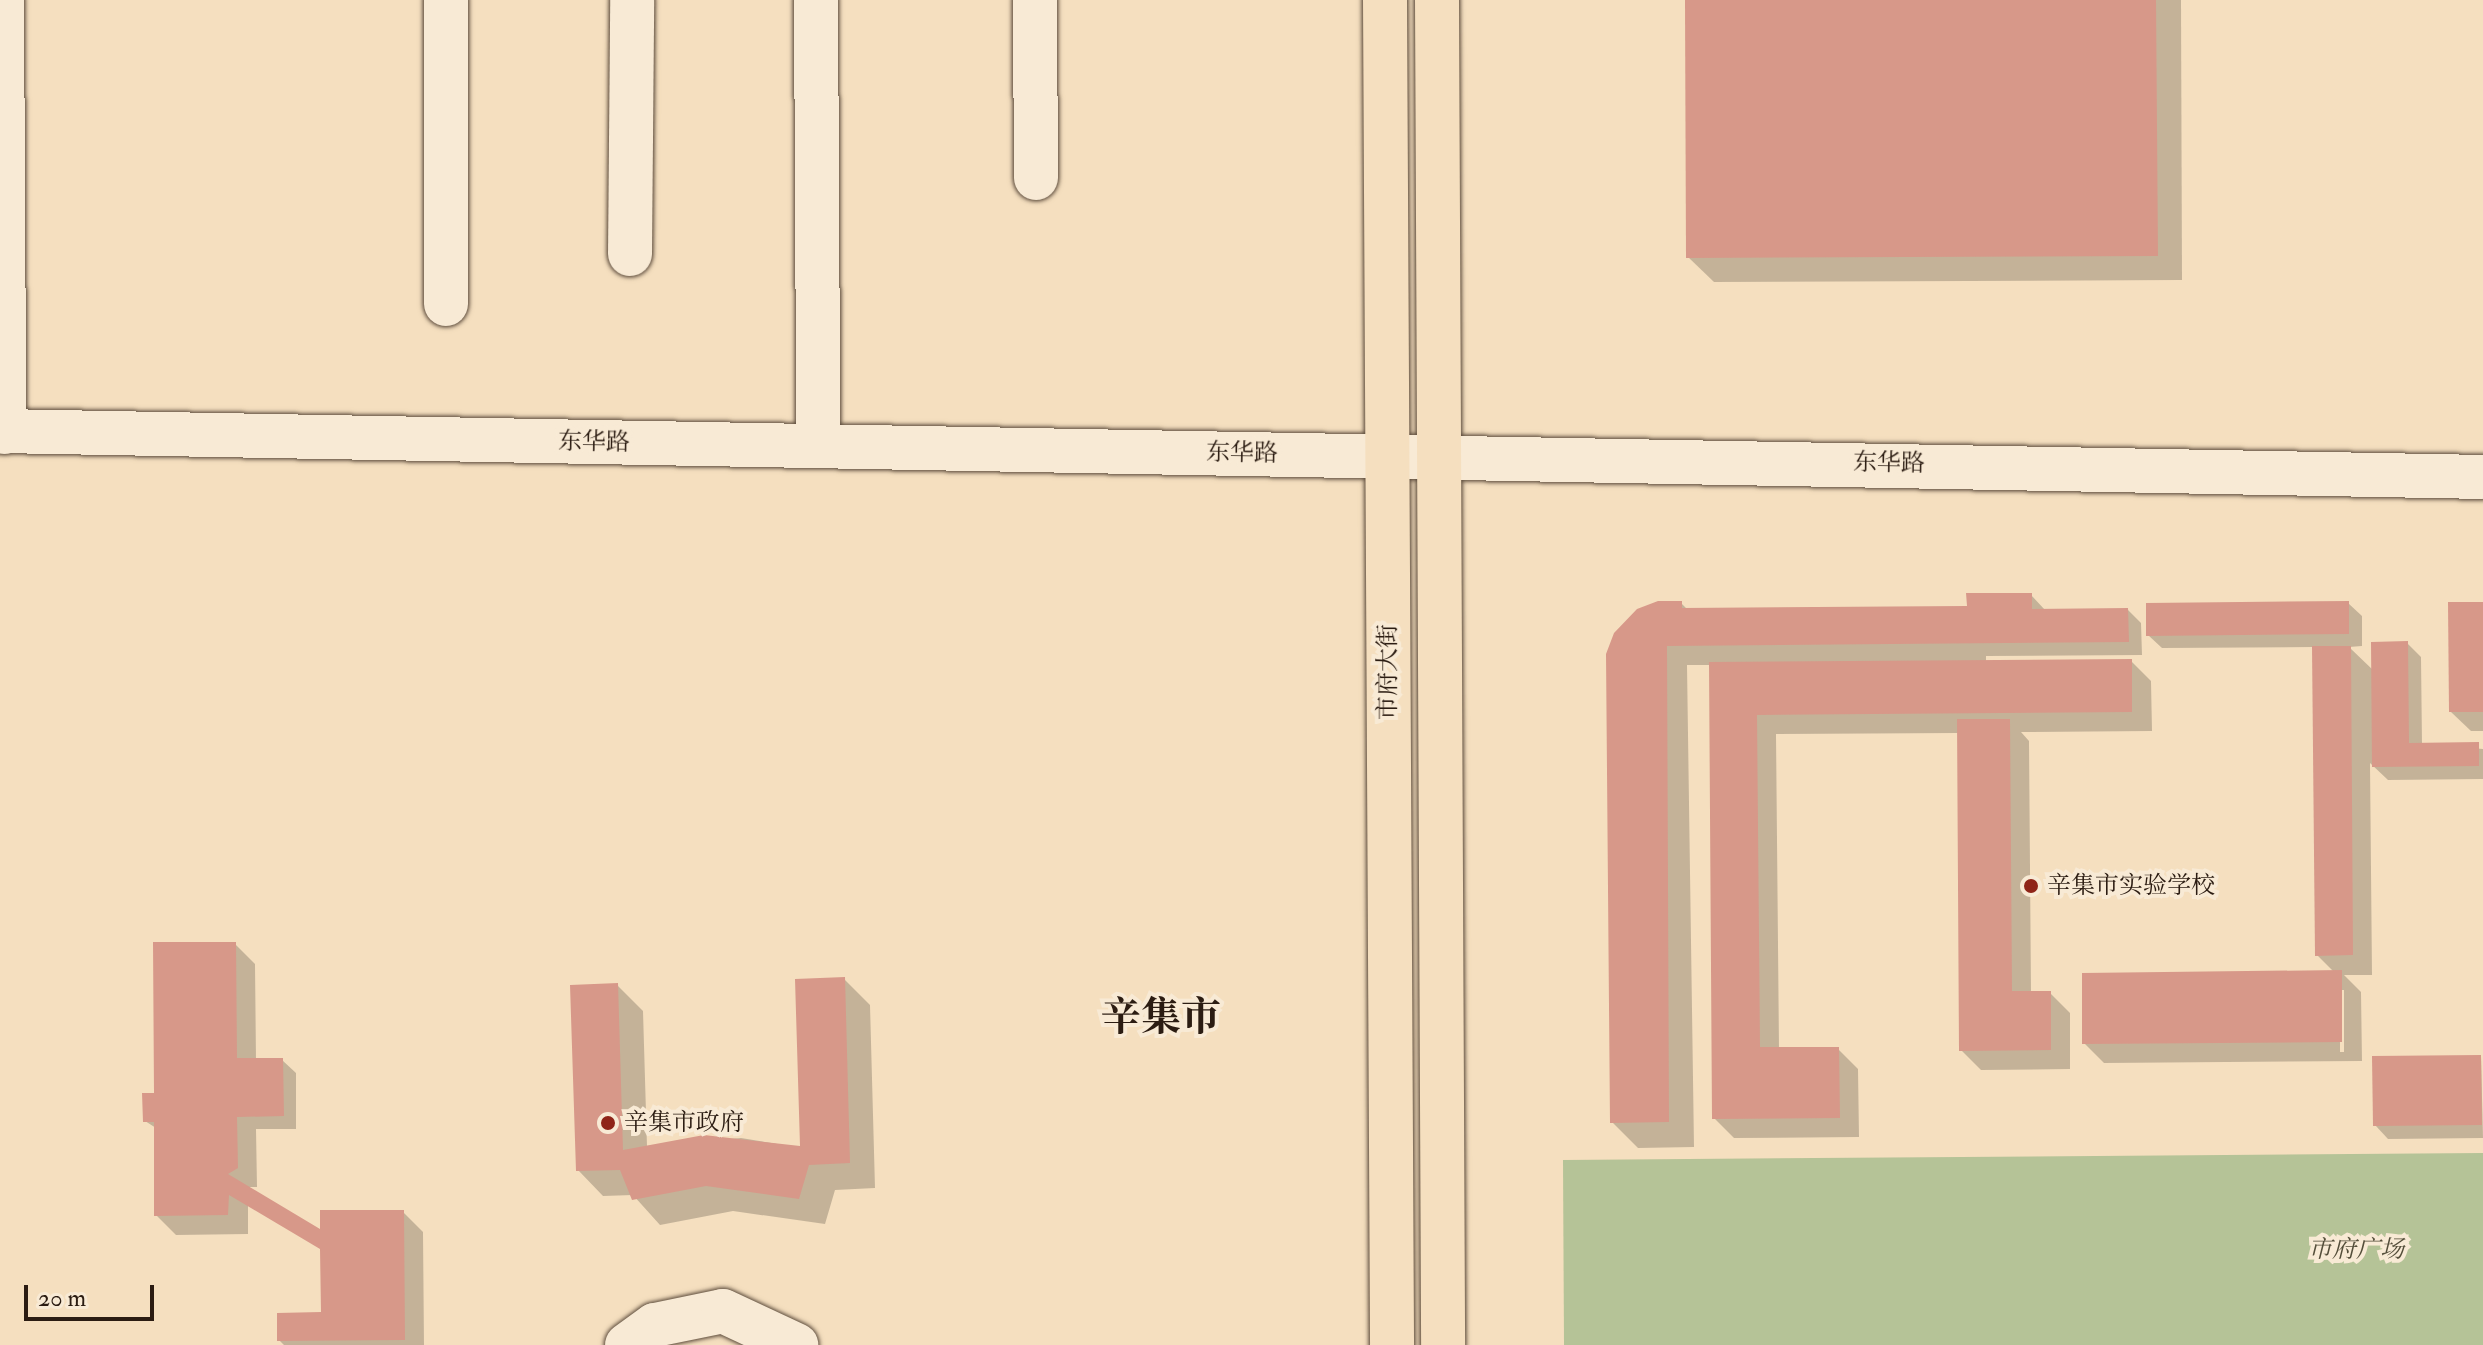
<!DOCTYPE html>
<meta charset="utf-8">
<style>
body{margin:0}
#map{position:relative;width:2483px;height:1345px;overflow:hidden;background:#f5dfbf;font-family:"IM FELL Double Pica","Noto Serif SC",serif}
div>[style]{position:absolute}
.green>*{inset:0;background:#b5c397}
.shadow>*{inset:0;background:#0003}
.building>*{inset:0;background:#d79889}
.roads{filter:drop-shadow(0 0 2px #5e4d3d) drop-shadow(0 0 2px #5e4d3d)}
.minor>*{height:44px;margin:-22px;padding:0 22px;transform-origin:22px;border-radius:22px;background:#f8ead5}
.major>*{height:44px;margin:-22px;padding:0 22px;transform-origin:22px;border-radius:22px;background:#f5dfbf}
.dots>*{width:22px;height:22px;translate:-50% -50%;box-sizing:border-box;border:4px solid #f8ead5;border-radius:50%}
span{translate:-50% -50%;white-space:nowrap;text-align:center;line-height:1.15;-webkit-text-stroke:8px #f8ead5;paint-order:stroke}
.street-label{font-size:24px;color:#2b1c12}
.poi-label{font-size:24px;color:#2b1c12}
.left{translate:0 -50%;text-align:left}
.park-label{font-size:24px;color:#544e3a;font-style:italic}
.town-label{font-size:40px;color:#2b1c12;font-weight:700}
.scale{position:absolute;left:24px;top:1285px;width:130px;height:36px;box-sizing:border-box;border:4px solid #2b1c12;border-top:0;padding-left:10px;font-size:24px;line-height:28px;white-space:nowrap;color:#2b1c12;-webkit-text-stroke:6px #f8ead5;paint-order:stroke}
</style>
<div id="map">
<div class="green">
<div style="clip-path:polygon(2483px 1153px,2483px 1345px,1564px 1345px,1563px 1160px)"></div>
</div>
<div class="shadow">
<div style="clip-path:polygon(1687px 0,2181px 0,2182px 280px,1714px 282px,1688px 257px)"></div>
<div style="clip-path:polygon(2031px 595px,2045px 610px,2128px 610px,2141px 623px,2142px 655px,1986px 656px,1986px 662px,2131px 661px,2151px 681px,2152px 731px,2021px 732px,2029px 741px,2031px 993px,2050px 993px,2070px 1013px,2070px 1069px,1981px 1070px,1961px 1050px,1959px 733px,1776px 734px,1779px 1049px,1838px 1049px,1858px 1069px,1859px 1137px,1734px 1138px,1714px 1118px,1711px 665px,1687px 665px,1694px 1147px,1638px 1148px,1612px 1122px,1609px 671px,1681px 603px,1688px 610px,1968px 608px)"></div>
<div style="clip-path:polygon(evenodd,2348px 603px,2362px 616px,2362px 646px,2349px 647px,2374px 671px,2407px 643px,2421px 657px,2422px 744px,2483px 749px,2483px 779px,2388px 780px,2370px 763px,2372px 975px,2344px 975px,2361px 992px,2362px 1061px,2104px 1063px,2084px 1043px,2334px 972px,2317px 955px,2314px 647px,2162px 648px,2148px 635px,2348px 603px,2340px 990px,2344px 990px,2344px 1052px,2340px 1052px,2340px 990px)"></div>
<div style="clip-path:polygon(2483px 604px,2483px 731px,2471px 731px,2451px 712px)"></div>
<div style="clip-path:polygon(235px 944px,255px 964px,256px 1060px,282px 1060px,296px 1073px,296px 1129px,256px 1129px,257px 1187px,246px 1187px,322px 1232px,403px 1212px,423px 1232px,424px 1345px,284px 1345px,279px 1340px,323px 1314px,330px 1253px,248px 1204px,248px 1234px,176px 1235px,156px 1215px,156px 1128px,145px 1121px)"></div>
<div style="clip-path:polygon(844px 979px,870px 1005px,875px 1188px,835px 1190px,825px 1224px,733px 1211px,660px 1225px,633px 1195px,603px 1196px,578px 1170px,618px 986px,643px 1011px,647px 1146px,741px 1138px,802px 1148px)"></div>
<div style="clip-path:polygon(2481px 1057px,2483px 1138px,2388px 1139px,2375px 1125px)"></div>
</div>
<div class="building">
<div style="clip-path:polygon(1685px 0,2156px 0,2158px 256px,1686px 258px)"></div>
<div style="clip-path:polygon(1966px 593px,2032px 593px,2032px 609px,2128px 608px,2129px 642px,1667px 646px,1669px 1122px,1610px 1123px,1606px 654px,1614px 633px,1637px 609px,1658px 601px,1682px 601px,1682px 608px,1967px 606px)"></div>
<div style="clip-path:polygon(2349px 601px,2349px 634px,2146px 636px,2146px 603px)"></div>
<div style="clip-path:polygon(2448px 602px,2483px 602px,2483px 712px,2449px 712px)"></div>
<div style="clip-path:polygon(2408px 641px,2409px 743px,2479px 742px,2479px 766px,2372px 767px,2371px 642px)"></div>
<div style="clip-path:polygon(2312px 646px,2351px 646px,2353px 955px,2315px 956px)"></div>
<div style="clip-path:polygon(2132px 659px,2132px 712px,1757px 715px,1760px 1047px,1839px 1047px,1840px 1118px,1712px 1119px,1709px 662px)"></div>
<div style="clip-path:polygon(1957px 719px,2010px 719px,2012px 991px,2051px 991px,2051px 1050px,1959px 1051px)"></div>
<div style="clip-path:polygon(153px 942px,236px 942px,237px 1058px,283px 1058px,284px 1116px,237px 1117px,238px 1168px,228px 1174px,320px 1229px,320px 1210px,404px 1210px,405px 1340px,277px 1341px,277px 1313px,321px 1312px,320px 1249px,229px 1195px,228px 1215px,154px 1216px,154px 1122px,143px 1122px,142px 1093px,154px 1093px)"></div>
<div style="clip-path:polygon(2342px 970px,2342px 1042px,2082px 1044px,2082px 973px)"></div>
<div style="clip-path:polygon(845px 977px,850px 1163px,809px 1165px,799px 1199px,706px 1186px,632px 1200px,620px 1170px,576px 1171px,570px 985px,618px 983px,623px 1150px,704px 1135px,800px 1146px,795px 979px)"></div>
<div style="clip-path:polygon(2481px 1055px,2482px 1125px,2373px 1126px,2372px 1056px)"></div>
</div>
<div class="roads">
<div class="minor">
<div style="left:2px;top:0;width:432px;rotate:89.7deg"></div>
<div style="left:816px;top:0;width:445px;rotate:89.7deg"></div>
<div style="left:1035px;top:0;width:178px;rotate:89.7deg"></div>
<div style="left:630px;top:254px;width:254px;rotate:-89.5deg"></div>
<div style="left:446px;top:304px;width:304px;rotate:-90deg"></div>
<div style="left:0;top:431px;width:2483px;rotate:1.06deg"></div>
<div style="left:627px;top:1345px;width:34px;rotate:-36deg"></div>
<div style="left:655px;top:1325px;width:69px;rotate:-11.6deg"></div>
<div style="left:723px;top:1311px;width:81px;rotate:25deg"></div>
</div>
<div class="major">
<div style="left:1385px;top:0;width:1345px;rotate:89.7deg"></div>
<div style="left:1437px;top:0;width:1345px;rotate:89.74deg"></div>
</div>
</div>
<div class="dots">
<div style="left:2031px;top:886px;background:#8f2418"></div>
<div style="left:608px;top:1123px;background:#8f2418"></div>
</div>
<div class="street-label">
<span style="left:594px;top:442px;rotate:1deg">东华路</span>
<span style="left:1242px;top:453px;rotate:1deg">东华路</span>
<span style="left:1889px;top:463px;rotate:1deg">东华路</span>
<span style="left:1388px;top:672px;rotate:-90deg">市府大街</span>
</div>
<div class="poi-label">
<span class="left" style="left:2047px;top:886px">辛集市实验学校</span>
<span class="left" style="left:624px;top:1123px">辛集市政府</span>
</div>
<div class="park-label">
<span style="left:2356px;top:1250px">市府广场</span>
</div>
<div class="town-label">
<span style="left:1161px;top:1018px">辛集市</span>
</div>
<div class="scale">20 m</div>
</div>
